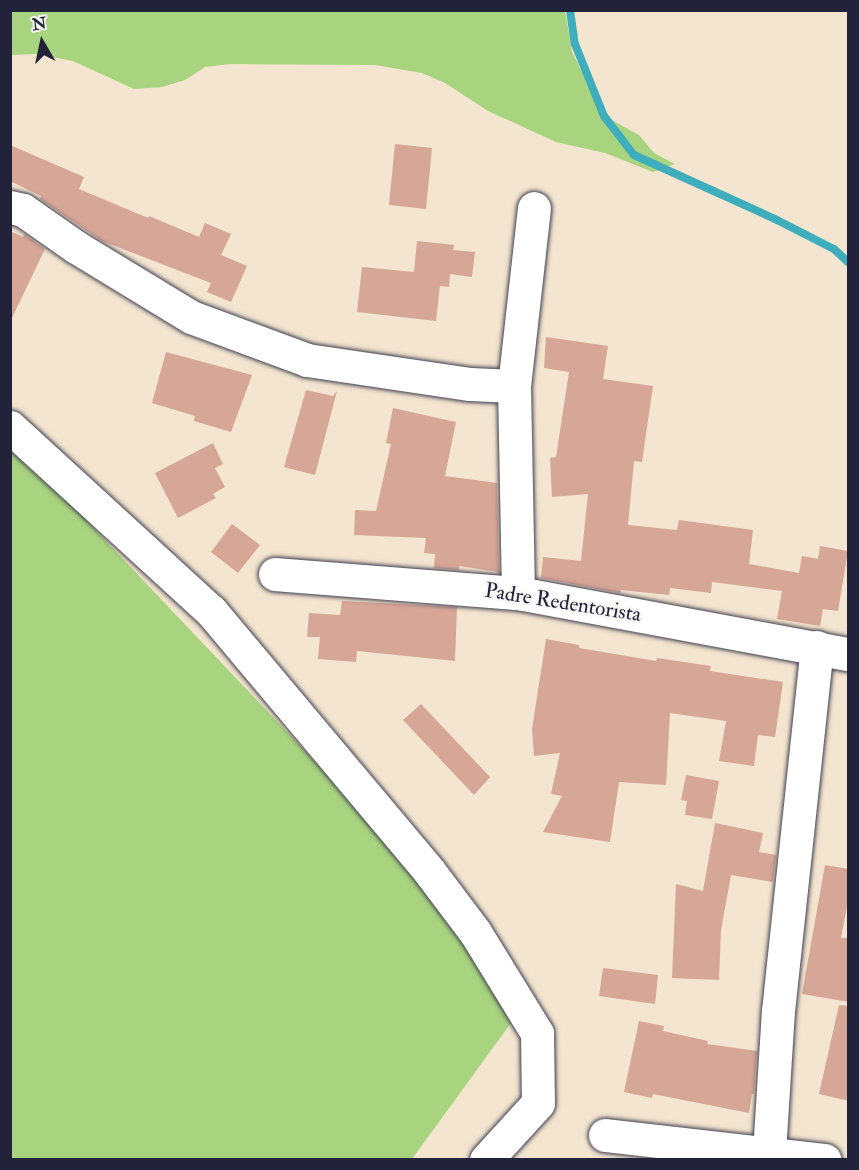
<!DOCTYPE html>
<style>
body{margin:0}
#map{position:relative;width:859px;height:1170px;overflow:hidden;background:#f3e5cf;font-family:"IM FELL Double Pica",serif}
div>[style]{position:absolute}
.green>*{inset:0;background:#a8d37f}
.stream>*{height:8px;margin:-4px;padding:0 4px;transform-origin:4px;border-radius:4px;background:#3faebc}
.building>*{inset:0;background:#d6a697}
.roads{filter:drop-shadow(0 0 2px #413f51) drop-shadow(0 0 2px #413f51)}
.minor>*{height:33px;margin:-16.5px;padding:0 16.5px;transform-origin:16.5px;border-radius:16.5px;background:#fff}
span{translate:-50% -50%;white-space:nowrap;text-align:center;line-height:1.15;-webkit-text-stroke:4.5px #f6f6f2;paint-order:stroke}
.street-label{font-size:21px;color:#22223b}
.frame{position:absolute;inset:0;border:12px solid #22223b;pointer-events:none}
.north{position:absolute;left:12px;top:12px;width:60px;height:60px;-webkit-text-stroke:4px #f6f6f2;paint-order:stroke;rotate:351deg;font-size:16px;font-weight:700;line-height:24px;text-align:center;color:#22223b}
.north::after{content:'';display:block;margin:auto;width:21px;height:27px;background:#22223b;clip-path:polygon(50% 0,100% 100%,50% 72%,0 100%)}
</style>
<div id="map">
<div class="green">
<div style="clip-path:polygon(11px 10px,565px 11px,572px 52px,604px 116px,639px 135px,654px 153px,675px 164px,653px 172px,605px 153px,556px 142px,488px 111px,445px 83px,422px 73px,375px 65px,230px 64px,205px 67px,185px 80px,162px 87px,134px 89px,73px 61px,36px 54px,11px 55px)"></div>
<div style="clip-path:polygon(10px 440px,473px 928px,492px 962px,511px 1023px,412px 1159px,11px 1159px)"></div>
</div>
<div class="stream">
<div style="left:570px;top:10px;width:34px;rotate:82deg"></div>
<div style="left:575px;top:44px;width:78px;rotate:68.1deg"></div>
<div style="left:604px;top:116px;width:49px;rotate:52.4deg"></div>
<div style="left:634px;top:155px;width:155px;rotate:24.4deg"></div>
<div style="left:775px;top:219px;width:66px;rotate:27deg"></div>
<div style="left:834px;top:249px;width:19px;rotate:43deg"></div>
</div>
<div class="building">
<div style="clip-path:polygon(395px 144px,432px 148px,426px 209px,389px 205px)"></div>
<div style="clip-path:polygon(10px 145px,84px 177px,79px 189px,148px 218px,149px 216px,199px 237px,205px 223px,231px 234px,221px 255px,247px 266px,231px 302px,207px 292px,211px 283px,102px 241px,40px 199px,41px 196px,10px 181px)"></div>
<div style="clip-path:polygon(10px 231px,23px 237px,24px 234px,45px 249px,10px 322px)"></div>
<div style="clip-path:polygon(417px 241px,454px 245px,453px 250px,475px 252px,472px 277px,450px 274px,449px 287px,440px 286px,436px 321px,357px 312px,362px 267px,414px 272px)"></div>
<div style="clip-path:polygon(546px 337px,608px 346px,603px 379px,653px 386px,642px 462px,634px 461px,628px 525px,677px 530px,679px 520px,753px 530px,749px 564px,799px 573px,802px 556px,818px 559px,820px 546px,848px 551px,838px 611px,823px 609px,820px 626px,777px 619px,782px 591px,712px 582px,711px 593px,670px 588px,669px 595px,621px 590px,620px 593px,541px 578px,543px 557px,581px 561px,588px 494px,552px 497px,550px 458px,556px 457px,569px 372px,544px 368px)"></div>
<div style="clip-path:polygon(166px 352px,252px 375px,231px 432px,194px 421px,195px 416px,152px 403px)"></div>
<div style="clip-path:polygon(306px 390px,333px 396px,337px 391px,315px 475px,284px 467px)"></div>
<div style="clip-path:polygon(393px 408px,456px 422px,445px 476px,497px 483px,499px 572px,459px 566px,459px 570px,434px 568px,435px 554px,424px 553px,426px 538px,354px 535px,355px 510px,376px 511px,391px 444px,386px 443px)"></div>
<div style="clip-path:polygon(213px 443px,223px 464px,215px 468px,225px 487px,213px 494px,216px 498px,178px 518px,155px 473px)"></div>
<div style="clip-path:polygon(232px 524px,260px 545px,238px 573px,211px 552px)"></div>
<div style="clip-path:polygon(342px 601px,457px 607px,455px 661px,357px 651px,356px 662px,318px 659px,320px 637px,307px 637px,309px 613px,340px 615px)"></div>
<div style="clip-path:polygon(546px 639px,579px 645px,579px 648px,656px 661px,657px 658px,711px 666px,710px 671px,783px 682px,775px 737px,758px 735px,754px 766px,719px 761px,726px 721px,670px 713px,666px 785px,619px 782px,610px 842px,543px 832px,562px 796px,551px 794px,560px 753px,534px 756px,532px 729px)"></div>
<div style="clip-path:polygon(421px 704px,490px 777px,474px 795px,403px 720px)"></div>
<div style="clip-path:polygon(686px 775px,719px 781px,712px 819px,685px 815px,687px 801px,681px 800px)"></div>
<div style="clip-path:polygon(715px 823px,763px 833px,759px 852px,776px 855px,773px 882px,731px 875px,721px 930px,719px 980px,672px 978px,676px 884px,703px 891px)"></div>
<div style="clip-path:polygon(825px 865px,849px 869px,849px 896px,841px 938px,849px 938px,849px 1002px,802px 994px)"></div>
<div style="clip-path:polygon(603px 968px,658px 975px,655px 1004px,599px 996px)"></div>
<div style="clip-path:polygon(839px 1005px,849px 1006px,849px 1101px,819px 1094px)"></div>
<div style="clip-path:polygon(639px 1021px,664px 1026px,663px 1031px,708px 1041px,707px 1044px,757px 1051px,754px 1094px,752px 1094px,749px 1113px,653px 1094px,652px 1098px,624px 1092px)"></div>
</div>
<div class="roads">
<div class="minor">
<div style="left:10px;top:207px;width:13px;rotate:13deg"></div>
<div style="left:23px;top:210px;width:65px;rotate:34.9deg"></div>
<div style="left:76px;top:247px;width:135px;rotate:31.3deg"></div>
<div style="left:191px;top:317px;width:124px;rotate:20.3deg"></div>
<div style="left:307px;top:360px;width:165px;rotate:8.4deg"></div>
<div style="left:470px;top:384px;width:44px;rotate:2.6deg"></div>
<div style="left:10px;top:427px;width:273px;rotate:42.5deg"></div>
<div style="left:211px;top:611px;width:339px;rotate:50deg"></div>
<div style="left:429px;top:871px;width:76px;rotate:53deg"></div>
<div style="left:475px;top:932px;width:119px;rotate:58.5deg"></div>
<div style="left:537px;top:1033px;width:70px;rotate:89.2deg"></div>
<div style="left:538px;top:1103px;width:77px;rotate:132.4deg"></div>
<div style="left:275px;top:574px;width:244px;rotate:4.5deg"></div>
<div style="left:518px;top:593px;width:336px;rotate:10.5deg"></div>
<div style="left:518px;top:593px;width:207px;rotate:-91.1deg"></div>
<div style="left:514px;top:386px;width:179px;rotate:-83.6deg"></div>
<div style="left:605px;top:1135px;width:221px;rotate:6.5deg"></div>
<div style="left:769px;top:1153px;width:142px;rotate:-86.4deg"></div>
<div style="left:778px;top:1011px;width:366px;rotate:-83.9deg"></div>
</div>
</div>
<div class="street-label">
<span style="left:563px;top:603px;rotate:9deg">Padre Redentorista</span>
</div>
<div class="frame"></div>
<div class="north">N</div>
</div>
